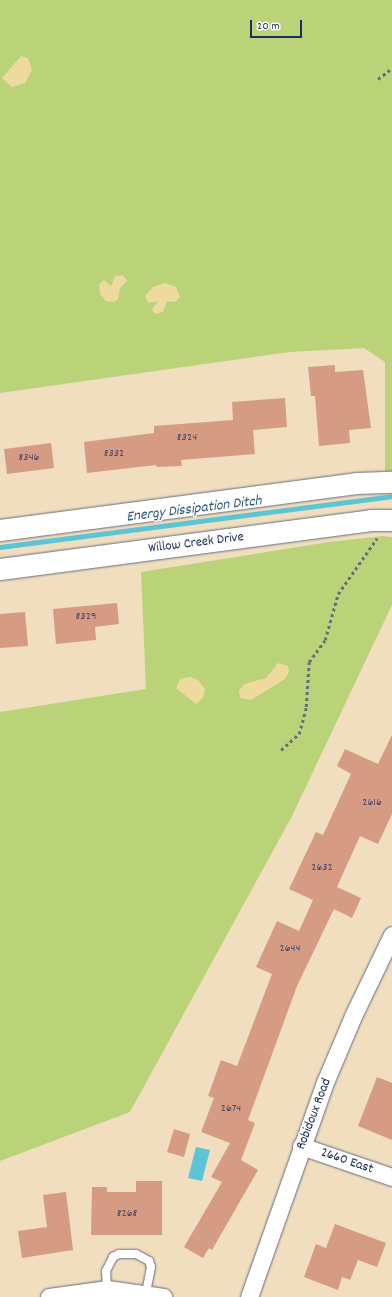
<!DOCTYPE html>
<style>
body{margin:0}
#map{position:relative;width:392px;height:1297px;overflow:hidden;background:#f0debe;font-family:Dekko,sans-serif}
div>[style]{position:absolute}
.green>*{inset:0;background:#bad378}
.sand>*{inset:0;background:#eeda9e}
.water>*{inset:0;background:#5bc5d6}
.stream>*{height:5px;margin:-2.5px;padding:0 2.5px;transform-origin:2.5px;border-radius:2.5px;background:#5bc5d6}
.building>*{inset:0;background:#d59b83}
.path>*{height:2.5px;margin-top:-1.25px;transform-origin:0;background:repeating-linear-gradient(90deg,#666c80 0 3px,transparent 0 6px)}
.roads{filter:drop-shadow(0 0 1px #666c80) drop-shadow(0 0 1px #666c80)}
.service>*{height:8px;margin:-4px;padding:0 4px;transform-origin:4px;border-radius:4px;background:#fff}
.minor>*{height:17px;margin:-8.5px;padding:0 8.5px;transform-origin:8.5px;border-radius:8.5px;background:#fff}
.tertiary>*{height:21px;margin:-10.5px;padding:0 10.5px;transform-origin:10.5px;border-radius:10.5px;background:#fff}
span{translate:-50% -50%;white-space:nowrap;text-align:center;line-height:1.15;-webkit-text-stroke:3px #fdfcf7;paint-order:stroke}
.number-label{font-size:12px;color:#4a4a67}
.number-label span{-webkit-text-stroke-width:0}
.street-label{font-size:14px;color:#1b2f5e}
.water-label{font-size:15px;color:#2e5c82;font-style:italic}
.scale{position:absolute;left:250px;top:20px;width:52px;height:18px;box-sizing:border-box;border:2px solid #1b2f5e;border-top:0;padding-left:5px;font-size:12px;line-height:14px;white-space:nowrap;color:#1b2f5e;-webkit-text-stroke:3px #fdfcf7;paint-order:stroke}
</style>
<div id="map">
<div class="green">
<div style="clip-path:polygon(0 0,392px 0,392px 471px,385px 471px,385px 362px,364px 348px,290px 352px,0 393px)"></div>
<div style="clip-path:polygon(383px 536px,392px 537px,392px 605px,292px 816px,130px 1112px,0 1161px,0 712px,146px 689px,141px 572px,329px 542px)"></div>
</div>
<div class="sand">
<div style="clip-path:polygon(21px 56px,28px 58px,32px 70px,25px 83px,12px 87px,2px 78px)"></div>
<div style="clip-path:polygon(123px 275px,127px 281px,120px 288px,118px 299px,114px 302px,106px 301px,100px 294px,99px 284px,104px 280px,111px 286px,115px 276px)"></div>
<div style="clip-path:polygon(165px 283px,176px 287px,180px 297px,175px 302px,167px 301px,163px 312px,155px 314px,152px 309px,158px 301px,148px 303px,145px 296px,153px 287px)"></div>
<div style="clip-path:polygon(278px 663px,288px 666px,289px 672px,285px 679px,251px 700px,240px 698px,239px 691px,244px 684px,266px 678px)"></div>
<div style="clip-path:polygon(190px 677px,198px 680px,205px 689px,203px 698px,196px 704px,176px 688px,180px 679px)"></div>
</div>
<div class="water">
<div style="clip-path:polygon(196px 1147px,210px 1150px,202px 1181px,188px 1178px)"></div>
</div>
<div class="stream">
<div style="left:0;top:547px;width:395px;rotate:-7.4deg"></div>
</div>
<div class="building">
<div style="clip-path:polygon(335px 365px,335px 372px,363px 370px,371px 428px,349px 430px,350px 443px,319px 446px,315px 396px,311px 396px,308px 367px)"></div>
<div style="clip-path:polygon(285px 398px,287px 427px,253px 430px,255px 454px,181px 460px,182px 466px,157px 467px,156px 465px,87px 473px,84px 442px,154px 433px,154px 426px,233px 420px,232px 402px)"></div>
<div style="clip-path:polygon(51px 443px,54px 468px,7px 474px,4px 449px)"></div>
<div style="clip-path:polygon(117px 603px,119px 624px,95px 627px,96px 640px,56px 644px,53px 609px)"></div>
<div style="clip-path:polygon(25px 612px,28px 646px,0 648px,0 614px)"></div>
<div style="clip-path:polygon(392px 735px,392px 814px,378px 844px,360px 836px,337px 887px,361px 898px,352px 918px,334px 909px,297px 986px,248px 1120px,255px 1123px,241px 1160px,258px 1170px,212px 1250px,209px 1248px,203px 1258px,184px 1247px,222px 1182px,211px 1177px,230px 1143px,201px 1132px,214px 1098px,208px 1096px,221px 1060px,237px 1066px,272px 974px,256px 967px,277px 921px,299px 931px,313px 900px,289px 889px,316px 832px,323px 835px,351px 774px,337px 766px,345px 749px,378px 764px)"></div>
<div style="clip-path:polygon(377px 1077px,392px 1083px,392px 1140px,358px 1126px)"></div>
<div style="clip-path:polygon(174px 1129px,190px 1134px,184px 1157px,167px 1152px)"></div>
<div style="clip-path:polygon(136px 1181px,162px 1181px,162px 1235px,91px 1235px,92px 1187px,107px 1187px,107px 1192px,136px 1192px)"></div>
<div style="clip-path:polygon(66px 1192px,73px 1250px,22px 1258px,18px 1231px,47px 1227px,43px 1195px)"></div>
<div style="clip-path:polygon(335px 1224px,386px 1243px,377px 1267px,358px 1260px,350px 1280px,342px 1277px,338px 1290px,304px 1277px,316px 1244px,326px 1248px)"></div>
</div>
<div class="path">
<div style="left:378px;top:79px;width:18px;rotate:-38deg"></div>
<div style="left:281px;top:750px;width:24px;rotate:-42deg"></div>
<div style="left:299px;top:734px;width:28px;rotate:-75deg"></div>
<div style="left:306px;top:707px;width:45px;rotate:-86.2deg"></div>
<div style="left:309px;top:662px;width:27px;rotate:-54deg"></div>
<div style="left:325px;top:640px;width:48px;rotate:-74.2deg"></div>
<div style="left:338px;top:594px;width:68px;rotate:-55.1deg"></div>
</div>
<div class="roads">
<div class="service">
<div style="left:107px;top:1289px;width:18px;rotate:-93deg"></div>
<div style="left:106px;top:1271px;width:16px;rotate:-63deg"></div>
<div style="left:113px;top:1257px;width:7px;rotate:-27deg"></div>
<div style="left:119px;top:1254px;width:17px"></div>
<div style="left:136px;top:1254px;width:15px;rotate:28deg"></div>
<div style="left:149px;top:1261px;width:6px;rotate:72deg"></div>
<div style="left:151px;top:1267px;width:26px;rotate:101deg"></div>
</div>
<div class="minor">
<div style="left:301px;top:1146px;width:96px;rotate:18.8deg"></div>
<div style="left:49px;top:1297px;width:59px;rotate:-7.9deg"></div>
<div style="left:107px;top:1289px;width:57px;rotate:8.1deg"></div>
<div style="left:249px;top:1297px;width:230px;rotate:-70.5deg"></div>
<div style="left:326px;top:1080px;width:69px;rotate:-67.1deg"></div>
<div style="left:353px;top:1016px;width:90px;rotate:-64.3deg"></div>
</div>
<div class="tertiary">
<div style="left:0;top:530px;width:359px;rotate:-7.5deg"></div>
<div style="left:356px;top:483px;width:36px;rotate:-2deg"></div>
<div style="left:0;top:569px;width:374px;rotate:-7.5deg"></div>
<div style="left:371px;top:520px;width:21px"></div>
</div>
</div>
<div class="number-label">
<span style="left:187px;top:438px">8324</span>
<span style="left:114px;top:454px">8332</span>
<span style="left:29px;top:458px">8346</span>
<span style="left:86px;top:617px">8329</span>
<span style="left:372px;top:803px">2616</span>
<span style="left:322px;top:868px">2632</span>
<span style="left:290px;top:949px">2644</span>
<span style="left:231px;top:1109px">2674</span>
<span style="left:127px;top:1214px">8268</span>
</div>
<div class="street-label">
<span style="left:196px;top:543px;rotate:-7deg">Willow Creek Drive</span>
<span style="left:314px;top:1114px;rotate:-69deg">Robidoux Road</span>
<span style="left:347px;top:1161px;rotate:19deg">2660 East</span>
</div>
<div class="water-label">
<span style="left:194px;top:510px;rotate:-7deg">Energy Dissipation Ditch</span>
</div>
<div class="scale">20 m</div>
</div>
